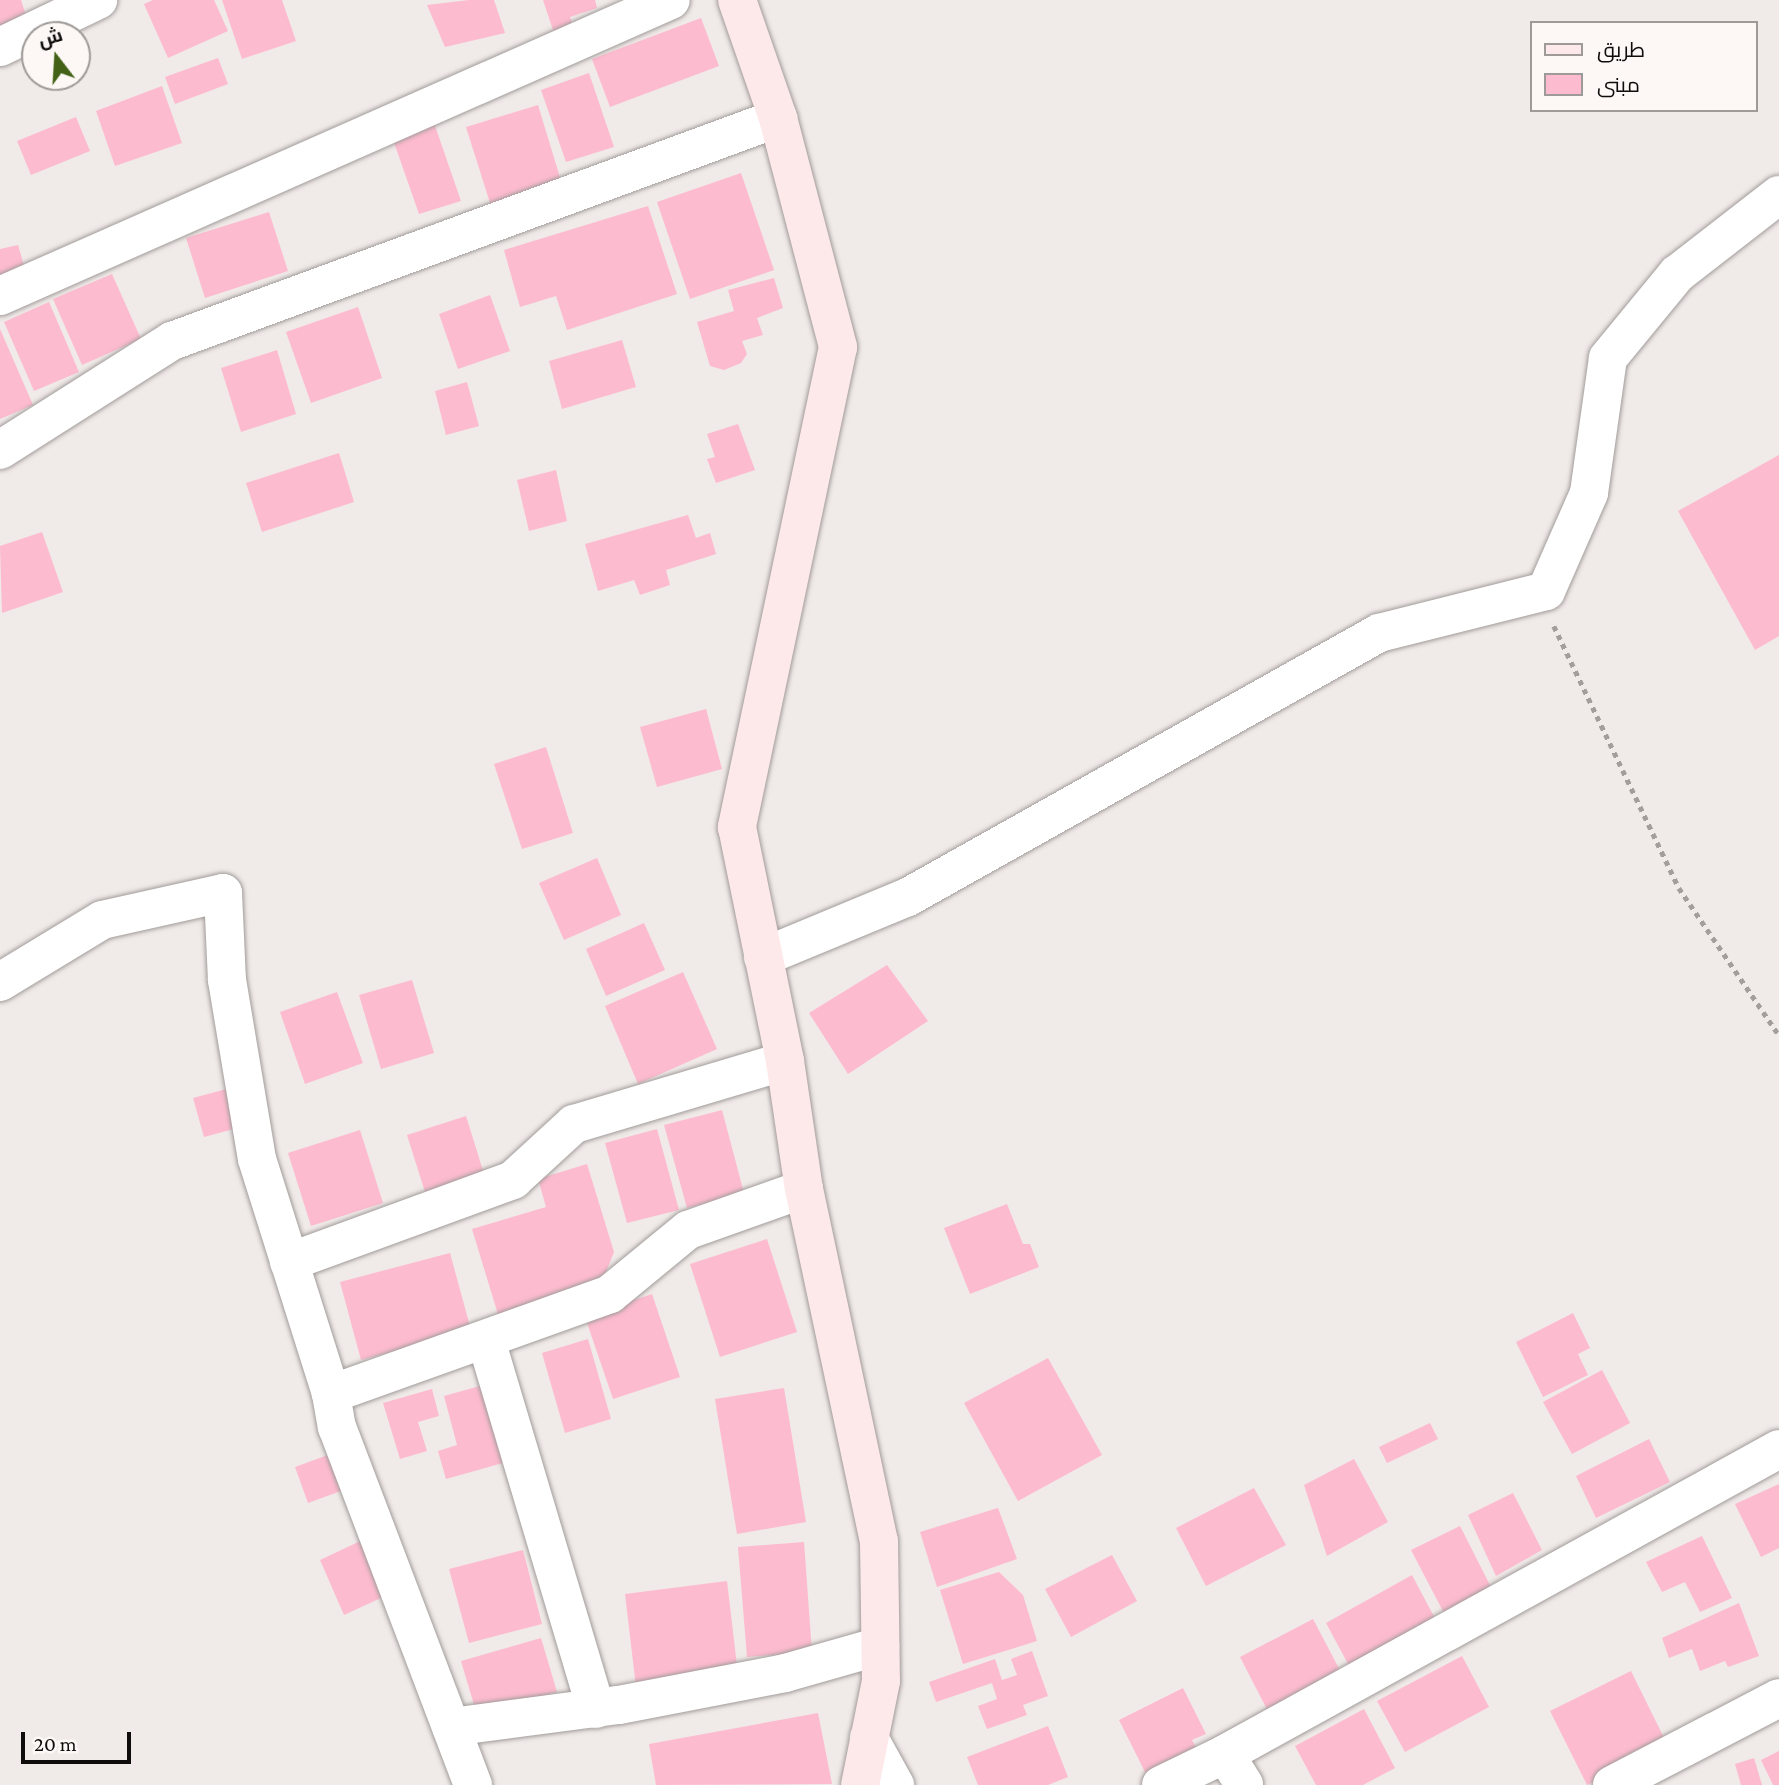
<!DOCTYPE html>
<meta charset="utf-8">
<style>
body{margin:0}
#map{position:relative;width:1779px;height:1785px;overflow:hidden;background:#f0eae8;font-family:"Crimson Pro",Cairo,serif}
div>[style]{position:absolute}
.building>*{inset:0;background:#fdbbcf}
.path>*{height:4.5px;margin-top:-2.25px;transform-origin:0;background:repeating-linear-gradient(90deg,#a29e9c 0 5px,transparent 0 10px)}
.roads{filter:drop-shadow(0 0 2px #a19c9a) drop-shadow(0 0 2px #a19c9a)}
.street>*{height:38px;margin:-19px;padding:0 19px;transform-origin:19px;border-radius:19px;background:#fff}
.secondary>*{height:38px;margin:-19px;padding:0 19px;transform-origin:19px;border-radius:19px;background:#fee9ea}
span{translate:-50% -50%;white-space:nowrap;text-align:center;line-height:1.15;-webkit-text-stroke:5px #fdf8f5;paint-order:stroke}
.legend{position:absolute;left:1530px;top:21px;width:228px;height:91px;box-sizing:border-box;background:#fdf8f5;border:2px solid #9e9a98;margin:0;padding:9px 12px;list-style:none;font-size:21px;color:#0f0d0c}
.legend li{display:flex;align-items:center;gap:14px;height:35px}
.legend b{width:35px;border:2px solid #9e9a98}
.north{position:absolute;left:21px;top:21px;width:70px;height:70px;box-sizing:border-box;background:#fdf8f5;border:2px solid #9e9a98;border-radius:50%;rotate:343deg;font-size:19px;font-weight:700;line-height:28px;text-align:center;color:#0f0d0c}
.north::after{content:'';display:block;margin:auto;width:24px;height:32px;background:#436217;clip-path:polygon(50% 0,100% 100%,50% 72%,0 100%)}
.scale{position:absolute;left:21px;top:1732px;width:110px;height:32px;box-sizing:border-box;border:4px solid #0f0d0c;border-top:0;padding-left:9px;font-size:21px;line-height:24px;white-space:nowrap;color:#0f0d0c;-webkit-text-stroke:5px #fdf8f5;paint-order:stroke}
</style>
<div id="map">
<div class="building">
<div style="clip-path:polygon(0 0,21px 0,29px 25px,0 34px)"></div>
<div style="clip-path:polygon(153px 0,214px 0,228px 31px,168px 58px,144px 4px)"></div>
<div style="clip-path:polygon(222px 0,282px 0,296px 41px,242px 59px)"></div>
<div style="clip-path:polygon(469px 0,494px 0,505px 33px,445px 47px,427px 5px)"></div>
<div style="clip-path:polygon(543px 0,595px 0,597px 8px,570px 17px,575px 32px,556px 39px)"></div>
<div style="clip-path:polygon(701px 18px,719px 66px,610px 107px,592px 59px)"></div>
<div style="clip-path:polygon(218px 58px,228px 84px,175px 104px,165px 77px)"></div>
<div style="clip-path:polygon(589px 73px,614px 147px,566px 162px,541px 90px)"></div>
<div style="clip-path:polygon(162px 86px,182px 143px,115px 166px,96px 111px)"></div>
<div style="clip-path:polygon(538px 105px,562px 184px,491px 206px,466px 127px)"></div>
<div style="clip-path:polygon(76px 117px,90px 151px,31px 175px,17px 141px)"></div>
<div style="clip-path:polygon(433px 120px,461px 201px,419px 214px,391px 134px)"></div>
<div style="clip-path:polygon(741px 173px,774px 270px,690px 299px,657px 202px)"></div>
<div style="clip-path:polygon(648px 206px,677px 294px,567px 330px,556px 296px,520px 307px,504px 250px)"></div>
<div style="clip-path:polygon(269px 212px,288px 271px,205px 298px,186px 238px)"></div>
<div style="clip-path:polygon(18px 245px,25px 269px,0 276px,0 249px)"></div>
<div style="clip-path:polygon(112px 274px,141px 339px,82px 365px,53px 299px)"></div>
<div style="clip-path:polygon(774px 278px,783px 308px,757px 318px,763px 335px,742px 341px,747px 354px,741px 363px,724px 370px,710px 366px,697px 322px,734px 311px,728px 290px)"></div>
<div style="clip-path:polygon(490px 295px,510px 351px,458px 369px,439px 314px)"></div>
<div style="clip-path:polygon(49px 302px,79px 372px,34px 391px,4px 322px)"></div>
<div style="clip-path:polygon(358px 307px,382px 378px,311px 403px,286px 332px)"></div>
<div style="clip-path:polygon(0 329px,33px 405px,0 419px)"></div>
<div style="clip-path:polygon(622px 340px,636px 387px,562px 409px,549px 361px)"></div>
<div style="clip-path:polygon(277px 350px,296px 414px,241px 432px,221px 368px)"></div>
<div style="clip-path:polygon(467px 382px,479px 426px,446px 435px,435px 391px)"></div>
<div style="clip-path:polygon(738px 424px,755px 470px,716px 483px,707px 459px,715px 457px,707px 434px)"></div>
<div style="clip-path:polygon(339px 453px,354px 502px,262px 532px,246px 483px)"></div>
<div style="clip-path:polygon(1779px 455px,1779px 636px,1755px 650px,1678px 511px)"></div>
<div style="clip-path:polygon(556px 470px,567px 521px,529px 531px,517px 480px)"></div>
<div style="clip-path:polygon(688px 515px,696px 538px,710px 533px,716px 554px,666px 570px,670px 585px,640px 595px,634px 580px,598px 591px,585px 544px)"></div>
<div style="clip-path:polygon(42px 532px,63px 592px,2px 613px,0 546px)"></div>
<div style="clip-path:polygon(706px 709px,722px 769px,657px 787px,640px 727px)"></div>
<div style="clip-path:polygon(546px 747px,573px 833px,522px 849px,494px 764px)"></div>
<div style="clip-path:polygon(597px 858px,621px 915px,564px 940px,539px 883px)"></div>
<div style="clip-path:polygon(644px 923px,665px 970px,606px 996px,586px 949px)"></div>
<div style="clip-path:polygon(887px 965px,928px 1021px,848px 1074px,809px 1013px)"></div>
<div style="clip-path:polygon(683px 972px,717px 1049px,638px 1084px,605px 1006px)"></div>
<div style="clip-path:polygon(412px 980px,434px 1053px,381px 1069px,359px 995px)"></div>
<div style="clip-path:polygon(337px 992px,363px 1063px,305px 1084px,280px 1012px)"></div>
<div style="clip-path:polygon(234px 1087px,245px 1126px,204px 1137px,193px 1098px)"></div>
<div style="clip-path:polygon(722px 1110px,744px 1193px,687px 1208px,664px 1125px)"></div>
<div style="clip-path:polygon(466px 1116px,484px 1174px,425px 1192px,407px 1135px)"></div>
<div style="clip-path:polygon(657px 1129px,679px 1210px,627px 1223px,605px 1143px)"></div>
<div style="clip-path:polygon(360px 1130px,383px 1203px,311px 1226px,288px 1153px)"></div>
<div style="clip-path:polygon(587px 1164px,614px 1252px,599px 1290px,500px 1321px,472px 1229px,546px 1207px,538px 1179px)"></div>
<div style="clip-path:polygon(1007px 1204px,1023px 1244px,1030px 1244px,1039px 1267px,970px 1294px,944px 1228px)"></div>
<div style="clip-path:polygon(767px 1239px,797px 1332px,720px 1357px,690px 1264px)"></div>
<div style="clip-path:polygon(450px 1253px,471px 1330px,361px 1360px,340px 1282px)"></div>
<div style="clip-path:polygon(652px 1294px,680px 1377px,613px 1399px,585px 1317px)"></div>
<div style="clip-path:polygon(1573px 1313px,1590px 1348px,1578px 1354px,1588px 1375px,1543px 1397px,1516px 1342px)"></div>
<div style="clip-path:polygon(588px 1339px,611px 1419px,565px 1433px,542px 1353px)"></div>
<div style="clip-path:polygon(1048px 1358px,1102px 1455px,1018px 1501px,964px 1403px)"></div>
<div style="clip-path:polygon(1602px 1370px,1630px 1423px,1572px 1454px,1543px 1402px)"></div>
<div style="clip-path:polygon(487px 1384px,510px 1461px,446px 1479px,438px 1451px,457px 1445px,444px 1396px)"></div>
<div style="clip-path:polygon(784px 1388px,806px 1522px,737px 1534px,715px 1399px)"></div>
<div style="clip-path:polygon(432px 1389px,439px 1416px,418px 1422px,427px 1451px,400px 1459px,383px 1403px)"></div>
<div style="clip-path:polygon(1430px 1423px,1438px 1439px,1387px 1463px,1379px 1447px)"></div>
<div style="clip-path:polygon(1649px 1439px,1670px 1482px,1596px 1518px,1576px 1476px)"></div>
<div style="clip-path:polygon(339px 1451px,352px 1487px,308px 1503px,295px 1467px)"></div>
<div style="clip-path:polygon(1354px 1459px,1388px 1522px,1327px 1556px,1304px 1485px)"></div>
<div style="clip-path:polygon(1779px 1484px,1779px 1548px,1761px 1557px,1735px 1504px)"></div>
<div style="clip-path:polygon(1254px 1488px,1286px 1545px,1206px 1586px,1176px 1528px)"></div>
<div style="clip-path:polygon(1513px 1493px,1542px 1550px,1496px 1576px,1468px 1515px)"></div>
<div style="clip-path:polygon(998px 1508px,1017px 1559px,937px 1587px,920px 1532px)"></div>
<div style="clip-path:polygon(1460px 1526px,1493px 1591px,1445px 1615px,1411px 1550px)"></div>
<div style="clip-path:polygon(371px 1536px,396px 1591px,344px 1615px,320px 1560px)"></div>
<div style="clip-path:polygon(1702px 1536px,1732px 1598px,1700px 1612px,1685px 1582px,1662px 1592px,1646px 1562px)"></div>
<div style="clip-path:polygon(804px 1542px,812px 1652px,747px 1657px,738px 1547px)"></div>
<div style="clip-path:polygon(523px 1550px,542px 1624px,469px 1643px,449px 1569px)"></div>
<div style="clip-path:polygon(1112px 1555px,1137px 1601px,1071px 1637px,1045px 1589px)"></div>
<div style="clip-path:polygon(999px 1572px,1023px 1595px,1037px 1641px,963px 1664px,940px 1590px)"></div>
<div style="clip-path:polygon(1412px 1575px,1440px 1628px,1354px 1675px,1326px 1623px)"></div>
<div style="clip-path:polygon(727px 1581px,738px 1674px,636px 1687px,625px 1594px)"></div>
<div style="clip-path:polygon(1739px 1603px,1759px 1656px,1728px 1667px,1725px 1661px,1700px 1671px,1692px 1649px,1669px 1658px,1662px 1638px)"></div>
<div style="clip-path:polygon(1313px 1619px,1345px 1680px,1272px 1719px,1240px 1657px)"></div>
<div style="clip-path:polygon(541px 1638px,557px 1692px,477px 1715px,461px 1661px)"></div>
<div style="clip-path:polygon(1032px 1651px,1048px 1696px,1023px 1705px,1027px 1715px,987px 1729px,978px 1706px,997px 1699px,992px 1683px,936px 1702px,929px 1682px,995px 1659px,1002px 1680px,1017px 1675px,1011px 1659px)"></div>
<div style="clip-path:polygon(1462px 1656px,1489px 1707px,1405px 1752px,1377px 1701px)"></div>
<div style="clip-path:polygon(1631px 1671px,1669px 1748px,1587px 1785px,1550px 1711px)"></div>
<div style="clip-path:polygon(1183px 1688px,1206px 1734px,1192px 1740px,1201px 1757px,1150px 1782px,1119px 1720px)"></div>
<div style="clip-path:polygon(1364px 1709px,1395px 1768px,1363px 1785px,1316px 1785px,1295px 1746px)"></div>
<div style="clip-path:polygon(818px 1713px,832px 1784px,656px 1785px,649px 1744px)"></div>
<div style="clip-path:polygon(1048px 1726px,1068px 1777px,1048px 1785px,978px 1785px,967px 1757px)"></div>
<div style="clip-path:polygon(1779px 1751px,1779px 1785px,1773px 1785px,1761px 1760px)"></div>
<div style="clip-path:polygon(1754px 1758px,1762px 1785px,1741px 1785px,1735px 1764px)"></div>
</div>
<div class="path">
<div style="left:1554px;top:626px;width:290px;rotate:64.5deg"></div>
<div style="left:1679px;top:888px;width:178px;rotate:55.8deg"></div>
</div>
<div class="roads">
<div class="street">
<div style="left:0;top:47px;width:109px;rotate:-25.6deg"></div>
<div style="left:0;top:296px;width:733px;rotate:-23.8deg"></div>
<div style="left:0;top:450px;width:204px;rotate:-32.4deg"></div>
<div style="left:172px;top:341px;width:646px;rotate:-20.2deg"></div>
<div style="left:763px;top:957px;width:157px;rotate:-22.5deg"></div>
<div style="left:908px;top:897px;width:540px;rotate:-29.27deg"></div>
<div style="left:1379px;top:633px;width:172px;rotate:-14.1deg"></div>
<div style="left:1546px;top:591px;width:107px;rotate:-66.3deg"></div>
<div style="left:1589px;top:493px;width:136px;rotate:-82deg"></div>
<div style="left:1608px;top:358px;width:109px;rotate:-50.6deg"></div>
<div style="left:1677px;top:274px;width:129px;rotate:-37.8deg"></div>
<div style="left:0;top:982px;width:119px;rotate:-31.3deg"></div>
<div style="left:102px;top:920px;width:124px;rotate:-12.6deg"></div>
<div style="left:223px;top:893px;width:87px;rotate:87.4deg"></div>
<div style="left:227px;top:980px;width:181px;rotate:80.5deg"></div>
<div style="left:257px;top:1159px;width:246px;rotate:72.5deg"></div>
<div style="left:331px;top:1394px;width:34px;rotate:80deg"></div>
<div style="left:337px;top:1427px;width:383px;rotate:69.2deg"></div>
<div style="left:289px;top:1262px;width:239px;rotate:-20.1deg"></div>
<div style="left:513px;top:1180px;width:83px;rotate:-42.6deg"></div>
<div style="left:574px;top:1124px;width:220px;rotate:-16.6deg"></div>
<div style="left:486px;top:1340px;width:385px;rotate:73.4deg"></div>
<div style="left:331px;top:1394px;width:296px;rotate:-19.7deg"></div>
<div style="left:610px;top:1294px;width:101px;rotate:-39.4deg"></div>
<div style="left:688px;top:1230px;width:123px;rotate:-19.5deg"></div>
<div style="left:451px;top:1727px;width:169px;rotate:-7.5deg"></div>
<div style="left:619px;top:1705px;width:169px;rotate:-10.9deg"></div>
<div style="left:785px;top:1673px;width:99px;rotate:-15.9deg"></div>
<div style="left:869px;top:1738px;width:54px;rotate:61deg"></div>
<div style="left:1225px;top:1754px;width:36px;rotate:58deg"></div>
<div style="left:1161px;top:1785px;width:71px;rotate:-25.8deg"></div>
<div style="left:1225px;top:1754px;width:632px;rotate:-28.83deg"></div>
<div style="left:1612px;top:1785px;width:188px;rotate:-27.5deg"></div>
</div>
<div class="secondary">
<div style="left:737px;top:0;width:125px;rotate:70.8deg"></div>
<div style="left:778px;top:118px;width:237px;rotate:75.3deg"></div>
<div style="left:838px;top:347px;width:491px;rotate:101.9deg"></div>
<div style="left:737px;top:827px;width:239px;rotate:78.4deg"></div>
<div style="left:785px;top:1061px;width:129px;rotate:81.6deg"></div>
<div style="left:804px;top:1189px;width:360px;rotate:78deg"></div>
<div style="left:879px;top:1541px;width:140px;rotate:89.2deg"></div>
<div style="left:881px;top:1681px;width:106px;rotate:101.4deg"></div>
</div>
</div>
<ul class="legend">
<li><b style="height:9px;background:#fee9ea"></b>طريق</li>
<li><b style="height:19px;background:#fdbbcf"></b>مبنى</li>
</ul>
<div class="north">ش</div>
<div class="scale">20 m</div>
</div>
